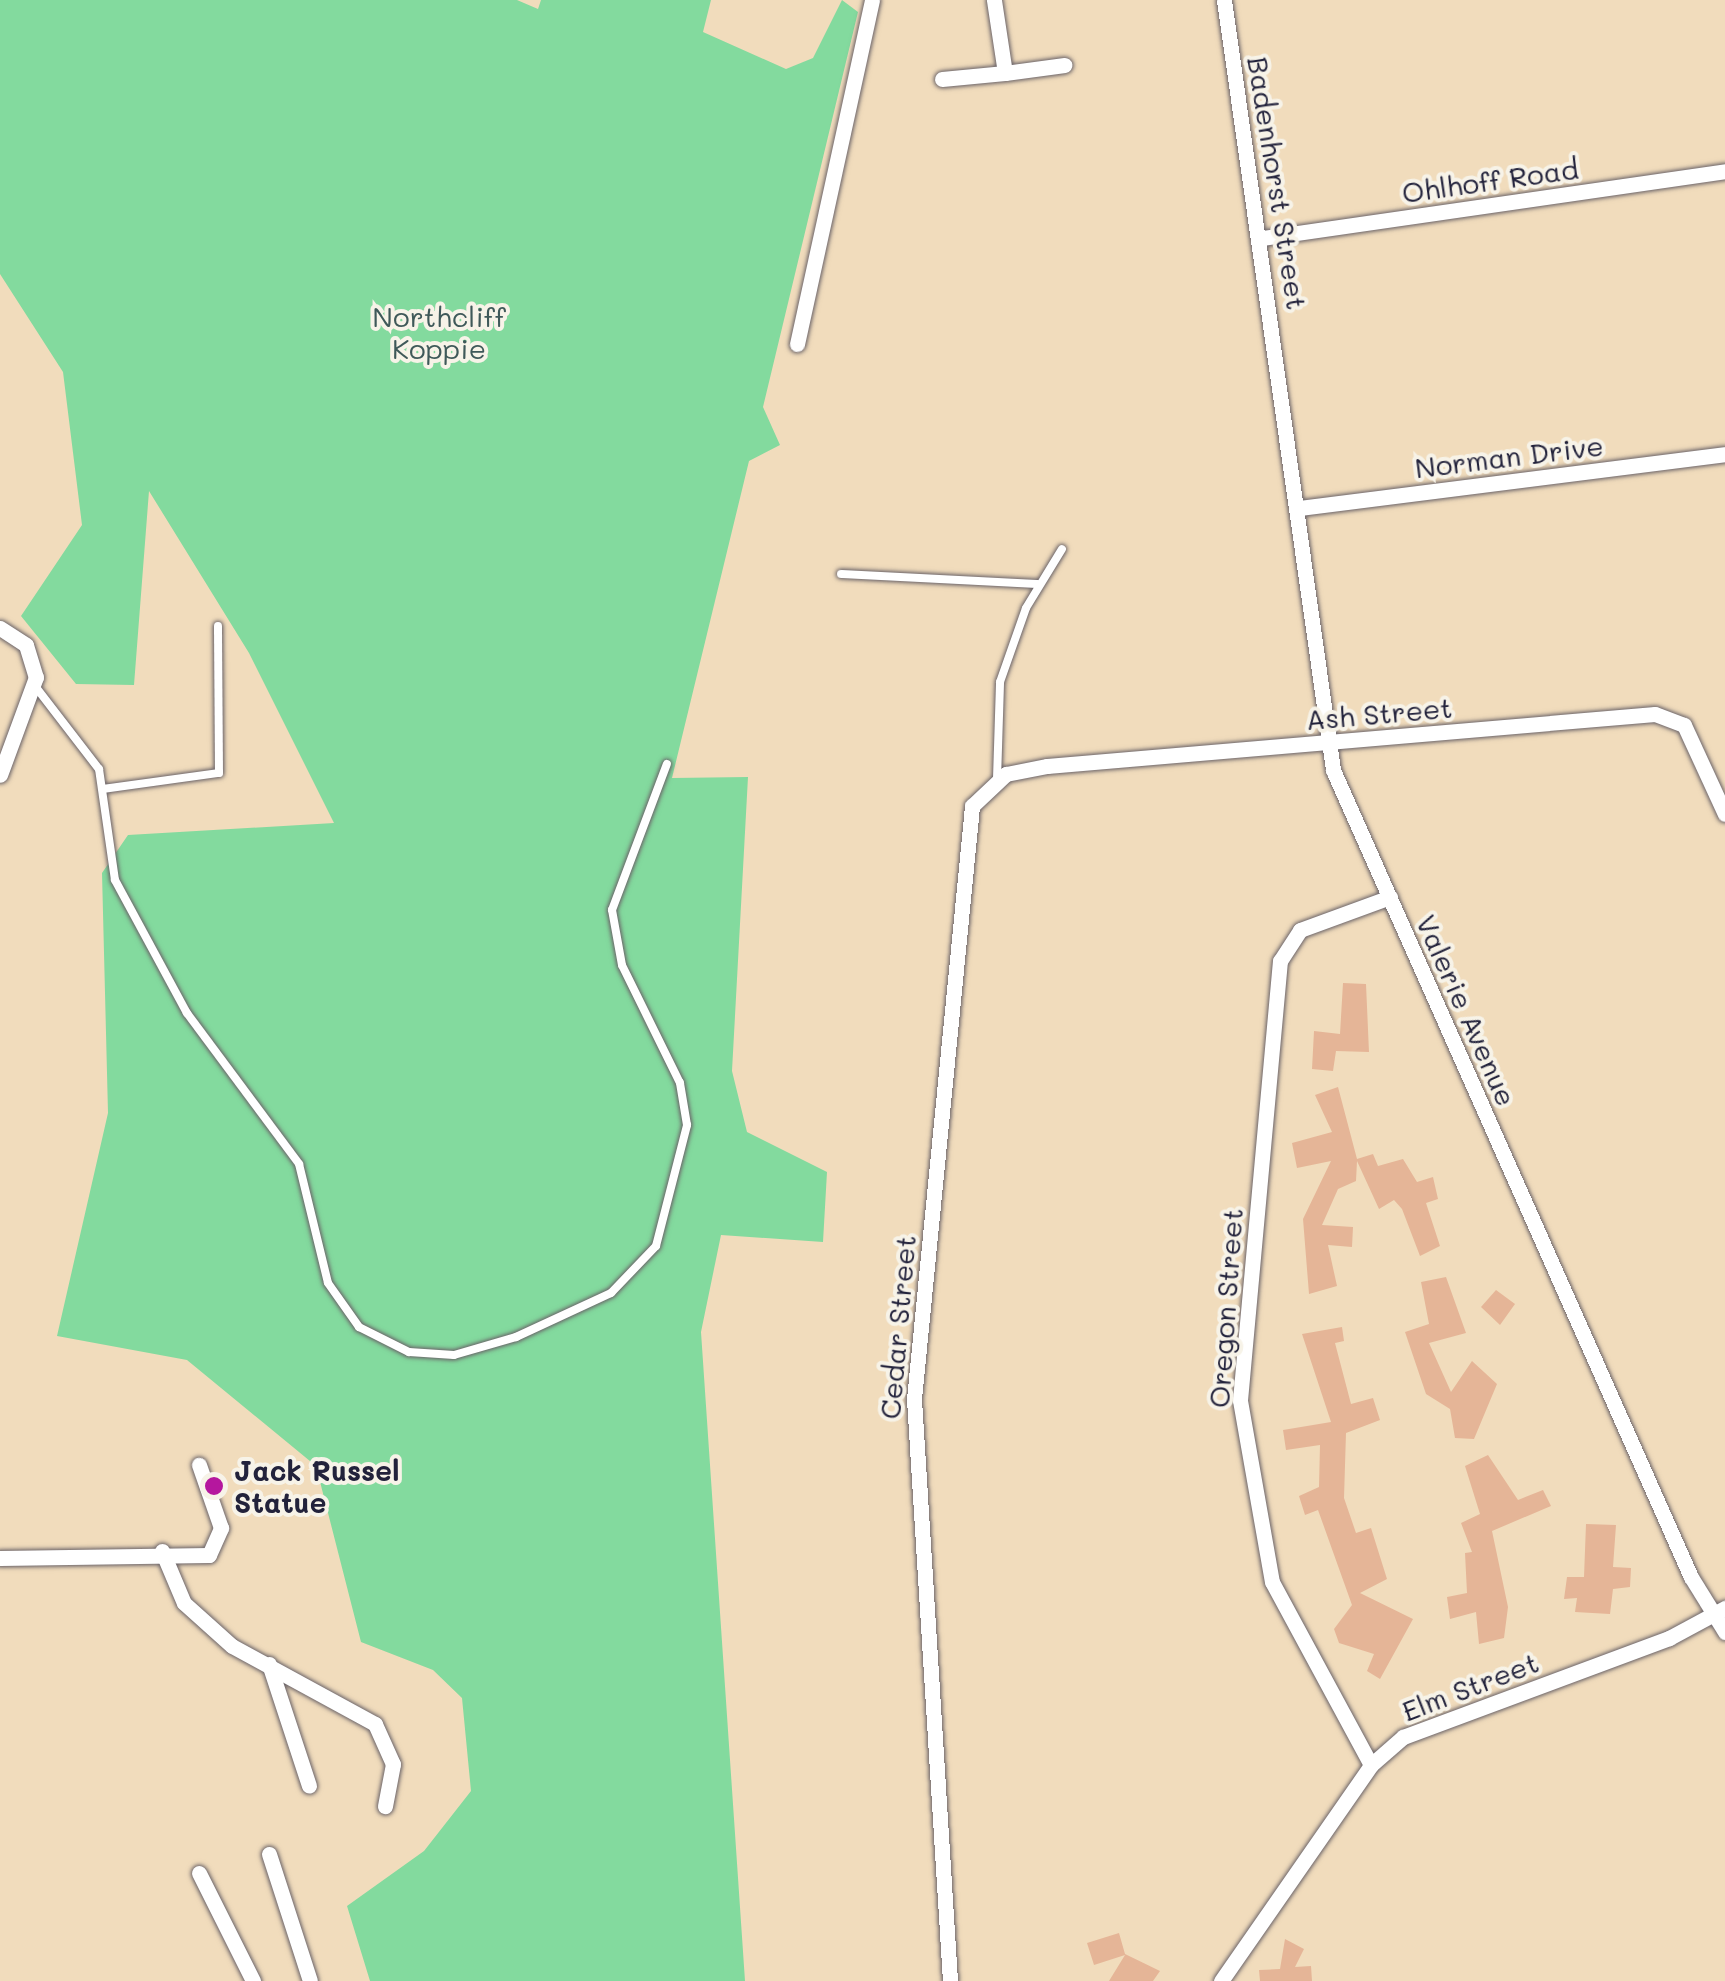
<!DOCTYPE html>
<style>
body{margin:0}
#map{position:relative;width:1725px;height:1981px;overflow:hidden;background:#f1dcbc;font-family:Mali,sans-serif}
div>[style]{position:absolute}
.green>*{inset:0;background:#83da9e}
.building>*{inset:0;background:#e5b597}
.roads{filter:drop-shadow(0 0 2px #6a6368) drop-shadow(0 0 2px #6a6368)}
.lane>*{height:8px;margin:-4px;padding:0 4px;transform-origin:4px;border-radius:4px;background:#fff}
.street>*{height:15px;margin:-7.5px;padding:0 7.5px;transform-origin:7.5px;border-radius:7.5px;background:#fff}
.dots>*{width:28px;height:28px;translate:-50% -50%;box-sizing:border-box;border:5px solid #f7f3e8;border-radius:50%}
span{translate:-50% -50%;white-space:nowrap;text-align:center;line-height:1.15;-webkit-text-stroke:8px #f7f3e8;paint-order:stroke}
.street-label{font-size:28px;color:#22223b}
.park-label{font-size:28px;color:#3f5959}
.poi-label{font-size:28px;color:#22223b;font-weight:700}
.left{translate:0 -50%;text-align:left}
</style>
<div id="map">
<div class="green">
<div style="clip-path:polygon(0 0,517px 0,538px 9px,541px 0,711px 0,703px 32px,786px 69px,813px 58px,842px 0,858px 12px,763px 407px,780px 445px,749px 461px,672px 778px,748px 777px,732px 1071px,747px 1132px,827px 1172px,823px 1242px,721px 1235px,701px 1332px,745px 1981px,370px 1981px,347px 1906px,424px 1851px,471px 1791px,462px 1698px,433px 1670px,361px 1642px,316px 1466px,187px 1360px,57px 1336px,108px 1113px,102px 873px,128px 835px,334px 823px,249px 653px,149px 491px,134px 685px,76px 684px,21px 616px,82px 525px,63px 372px,0 274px)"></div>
</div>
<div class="building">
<div style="clip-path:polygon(1343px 983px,1366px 984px,1369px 1052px,1336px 1051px,1333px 1071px,1312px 1069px,1314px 1031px,1340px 1034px)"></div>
<div style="clip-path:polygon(1338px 1087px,1357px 1159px,1373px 1154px,1378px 1166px,1403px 1159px,1417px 1182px,1433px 1177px,1438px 1199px,1426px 1203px,1440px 1246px,1420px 1256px,1402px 1209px,1394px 1200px,1379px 1209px,1357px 1161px,1356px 1181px,1338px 1189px,1322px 1225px,1353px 1227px,1352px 1247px,1328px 1245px,1337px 1286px,1309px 1294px,1303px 1219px,1331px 1161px,1297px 1168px,1292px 1143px,1332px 1132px,1315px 1095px)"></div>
<div style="clip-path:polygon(1446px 1277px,1466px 1333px,1429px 1343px,1451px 1392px,1472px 1361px,1497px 1384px,1474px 1439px,1455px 1438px,1450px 1409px,1426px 1394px,1405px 1332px,1429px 1324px,1421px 1282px)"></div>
<div style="clip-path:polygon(1496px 1290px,1515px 1304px,1500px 1325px,1481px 1307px)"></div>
<div style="clip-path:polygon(1342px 1327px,1344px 1341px,1335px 1343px,1351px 1404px,1373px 1398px,1380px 1420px,1346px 1433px,1344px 1498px,1356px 1533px,1371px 1528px,1387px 1579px,1360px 1593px,1413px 1619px,1380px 1679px,1367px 1671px,1374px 1654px,1339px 1643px,1334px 1629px,1352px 1605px,1318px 1510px,1305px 1515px,1299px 1496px,1319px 1487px,1320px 1445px,1286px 1450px,1283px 1430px,1331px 1422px,1302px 1334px)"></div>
<div style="clip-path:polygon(1488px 1455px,1518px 1500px,1543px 1490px,1551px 1506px,1492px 1531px,1508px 1607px,1504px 1638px,1479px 1644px,1476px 1612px,1450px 1619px,1447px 1597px,1467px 1593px,1465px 1553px,1472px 1552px,1461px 1523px,1480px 1514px,1465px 1466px)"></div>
<div style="clip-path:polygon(1586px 1524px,1616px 1525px,1613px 1567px,1631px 1568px,1630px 1587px,1613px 1589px,1610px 1614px,1575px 1612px,1577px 1598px,1564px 1599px,1567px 1577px,1584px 1577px)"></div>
<div style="clip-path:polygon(1119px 1933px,1125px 1954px,1160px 1971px,1153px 1981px,1109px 1981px,1125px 1955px,1094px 1965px,1087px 1943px)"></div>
<div style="clip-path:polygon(1285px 1939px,1304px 1949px,1295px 1967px,1311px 1966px,1312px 1981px,1260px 1981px,1259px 1970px,1280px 1969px)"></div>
</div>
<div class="roads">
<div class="lane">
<div style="left:841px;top:574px;width:197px;rotate:2.9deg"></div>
<div style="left:35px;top:686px;width:105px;rotate:52.4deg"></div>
<div style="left:99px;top:769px;width:112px;rotate:81.8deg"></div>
<div style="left:115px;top:880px;width:151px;rotate:61.6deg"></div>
<div style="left:187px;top:1013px;width:188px;rotate:53.4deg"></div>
<div style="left:299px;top:1164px;width:122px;rotate:76.3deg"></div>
<div style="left:328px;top:1283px;width:54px;rotate:54.8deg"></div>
<div style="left:359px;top:1327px;width:56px;rotate:26.6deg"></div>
<div style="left:409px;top:1352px;width:45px;rotate:3.8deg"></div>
<div style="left:454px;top:1355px;width:65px;rotate:-16.2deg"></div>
<div style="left:516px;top:1337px;width:105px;rotate:-24.9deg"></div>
<div style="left:611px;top:1293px;width:65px;rotate:-46.2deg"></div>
<div style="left:656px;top:1246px;width:125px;rotate:-75.6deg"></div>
<div style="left:687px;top:1125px;width:43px;rotate:-99.5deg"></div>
<div style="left:680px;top:1083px;width:131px;rotate:-116.2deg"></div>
<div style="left:622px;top:965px;width:56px;rotate:-100.3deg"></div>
<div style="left:612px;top:910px;width:156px;rotate:-69.4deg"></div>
<div style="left:997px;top:779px;width:97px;rotate:-88.2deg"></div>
<div style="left:1000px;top:682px;width:78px;rotate:-70.6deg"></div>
<div style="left:1026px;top:608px;width:69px;rotate:-58.6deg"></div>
<div style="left:103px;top:789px;width:117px;rotate:-7.9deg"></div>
<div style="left:219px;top:773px;width:147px;rotate:-90.4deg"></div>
</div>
<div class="street">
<div style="left:1224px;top:0;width:778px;rotate:81.94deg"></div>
<div style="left:1333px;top:770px;width:883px;rotate:66.08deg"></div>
<div style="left:1691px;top:1577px;width:65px;rotate:58.3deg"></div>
<div style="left:1005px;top:73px;width:60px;rotate:-7.7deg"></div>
<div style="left:942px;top:79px;width:63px;rotate:-5.4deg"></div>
<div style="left:1005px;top:73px;width:74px;rotate:-98.6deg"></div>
<div style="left:1262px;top:238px;width:468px;rotate:-8.2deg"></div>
<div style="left:797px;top:344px;width:352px;rotate:-77.7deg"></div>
<div style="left:1299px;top:508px;width:429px;rotate:-7.2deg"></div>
<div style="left:0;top:628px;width:31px;rotate:33deg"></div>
<div style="left:26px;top:645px;width:34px;rotate:73deg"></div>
<div style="left:36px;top:677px;width:104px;rotate:110.2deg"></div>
<div style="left:162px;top:1551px;width:56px;rotate:67.1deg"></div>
<div style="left:184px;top:1603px;width:64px;rotate:41.9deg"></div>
<div style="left:232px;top:1646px;width:163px;rotate:28.6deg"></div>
<div style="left:375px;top:1724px;width:44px;rotate:65.8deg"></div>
<div style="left:393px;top:1764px;width:43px;rotate:100.8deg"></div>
<div style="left:0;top:1558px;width:209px;rotate:-0.8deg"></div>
<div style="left:209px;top:1555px;width:30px;rotate:-66deg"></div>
<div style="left:221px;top:1528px;width:67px;rotate:-109.2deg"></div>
<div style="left:269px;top:1664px;width:128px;rotate:71.8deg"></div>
<div style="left:1371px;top:1765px;width:208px;rotate:-118.4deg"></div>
<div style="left:1272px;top:1582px;width:185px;rotate:-100deg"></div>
<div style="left:1240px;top:1400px;width:441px;rotate:-84.8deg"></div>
<div style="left:1280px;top:961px;width:37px;rotate:-57deg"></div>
<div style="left:1300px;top:930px;width:96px;rotate:-20.1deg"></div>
<div style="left:269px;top:1854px;width:133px;rotate:72.1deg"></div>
<div style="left:199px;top:1873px;width:121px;rotate:63.4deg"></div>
<div style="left:950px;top:1981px;width:583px;rotate:-93.54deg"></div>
<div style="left:914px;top:1399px;width:596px;rotate:-84.41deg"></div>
<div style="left:972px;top:806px;width:47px;rotate:-43.3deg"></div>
<div style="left:1006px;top:774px;width:42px;rotate:-11deg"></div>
<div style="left:1047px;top:766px;width:610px;rotate:-4.89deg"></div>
<div style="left:1655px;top:714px;width:31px;rotate:21deg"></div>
<div style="left:1684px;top:725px;width:98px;rotate:65.3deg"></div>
<div style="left:1221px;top:1981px;width:263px;rotate:-55.2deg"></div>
<div style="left:1371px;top:1765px;width:43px;rotate:-41.2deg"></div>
<div style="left:1403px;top:1737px;width:284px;rotate:-20.4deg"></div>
<div style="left:1669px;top:1638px;width:64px;rotate:-28.2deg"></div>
</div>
</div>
<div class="dots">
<div style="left:214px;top:1486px;background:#b5179e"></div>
</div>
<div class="street-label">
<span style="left:1490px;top:180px;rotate:-8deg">Ohlhoff Road</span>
<span style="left:1278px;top:183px;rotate:81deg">Badenhorst Street</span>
<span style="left:1509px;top:456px;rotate:-7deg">Norman Drive</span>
<span style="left:1379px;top:713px;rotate:-5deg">Ash Street</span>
<span style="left:1467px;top:1010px;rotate:66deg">Valerie Avenue</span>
<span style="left:1225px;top:1308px;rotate:-86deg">Oregon Street</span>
<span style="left:897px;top:1327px;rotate:-85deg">Cedar Street</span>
<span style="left:1470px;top:1686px;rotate:-21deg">Elm Street</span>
</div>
<div class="park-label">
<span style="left:439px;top:332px">Northcliff<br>Koppie</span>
</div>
<div class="poi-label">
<span class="left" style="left:234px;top:1486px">Jack Russel<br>Statue</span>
</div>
</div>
